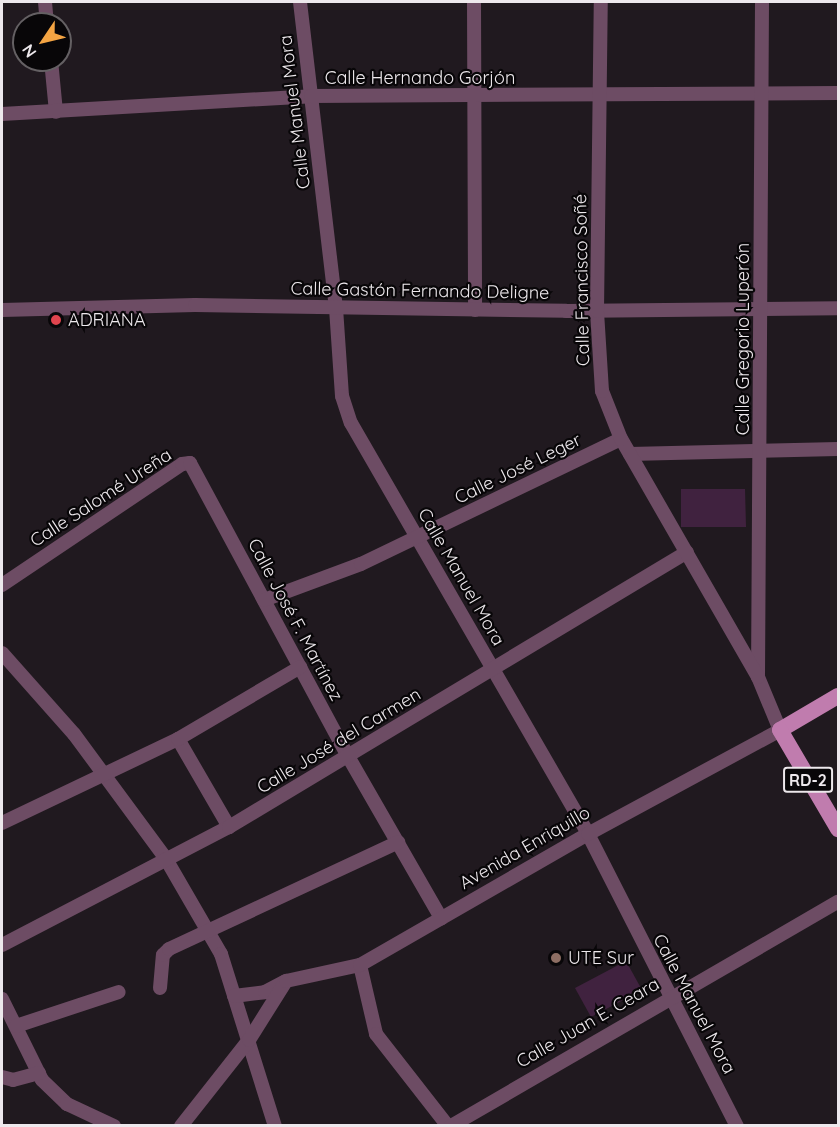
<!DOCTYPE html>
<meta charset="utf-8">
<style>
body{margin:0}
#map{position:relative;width:840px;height:1127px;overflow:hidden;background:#20191f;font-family:Quicksand,sans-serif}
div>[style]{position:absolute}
.green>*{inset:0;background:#40223f}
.minor>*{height:14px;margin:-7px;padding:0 7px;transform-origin:7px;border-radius:7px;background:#6d4c64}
.primary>*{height:16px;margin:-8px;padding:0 8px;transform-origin:8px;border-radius:8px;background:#c07cae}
.dots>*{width:16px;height:16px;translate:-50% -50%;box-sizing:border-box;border:3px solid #080608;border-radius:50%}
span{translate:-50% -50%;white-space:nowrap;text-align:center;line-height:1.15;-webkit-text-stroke:4.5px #080608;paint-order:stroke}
.shield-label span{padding:2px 4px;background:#080608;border:2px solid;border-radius:4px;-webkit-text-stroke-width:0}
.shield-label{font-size:16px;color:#ede8ec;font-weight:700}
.street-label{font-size:18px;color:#ede8ec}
.poi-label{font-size:18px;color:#ede8ec}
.left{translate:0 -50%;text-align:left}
.frame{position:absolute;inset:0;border:3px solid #ede8ec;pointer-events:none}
.north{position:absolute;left:12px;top:12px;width:60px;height:60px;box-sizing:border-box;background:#080608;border:2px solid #646063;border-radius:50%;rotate:235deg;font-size:16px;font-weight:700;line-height:24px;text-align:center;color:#ede8ec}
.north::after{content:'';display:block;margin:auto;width:21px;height:27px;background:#f4a443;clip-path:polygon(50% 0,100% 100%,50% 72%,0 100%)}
</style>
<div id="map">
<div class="green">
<div style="clip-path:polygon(681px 489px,745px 489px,746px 527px,681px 527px)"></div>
<div style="clip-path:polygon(626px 961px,642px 990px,591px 1017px,575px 988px)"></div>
</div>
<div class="minor">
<div style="left:45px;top:2px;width:22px;rotate:85deg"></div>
<div style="left:300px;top:2px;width:308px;rotate:83.3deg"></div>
<div style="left:336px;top:308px;width:88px;rotate:86.1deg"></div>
<div style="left:342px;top:396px;width:28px;rotate:72deg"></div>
<div style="left:351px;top:423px;width:474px;rotate:60deg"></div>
<div style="left:588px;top:834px;width:328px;rotate:63deg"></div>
<div style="left:474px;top:2px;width:308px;rotate:89.8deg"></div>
<div style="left:51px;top:60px;width:52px;rotate:84.5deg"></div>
<div style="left:2px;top:114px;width:310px;rotate:-3.3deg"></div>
<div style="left:311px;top:96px;width:527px;rotate:-0.33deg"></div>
<div style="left:2px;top:310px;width:193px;rotate:-1.5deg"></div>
<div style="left:195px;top:305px;width:371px;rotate:0.9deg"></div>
<div style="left:566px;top:311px;width:272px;rotate:-0.6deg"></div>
<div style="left:630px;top:454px;width:208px;rotate:-1.4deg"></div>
<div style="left:2px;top:585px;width:217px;rotate:-33.9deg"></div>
<div style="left:182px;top:464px;width:8px;rotate:-7deg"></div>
<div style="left:190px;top:463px;width:335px;rotate:61.7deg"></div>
<div style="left:349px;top:758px;width:185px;rotate:60.1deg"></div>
<div style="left:264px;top:600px;width:103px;rotate:-20.4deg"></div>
<div style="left:361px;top:564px;width:288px;rotate:-25.7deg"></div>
<div style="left:2px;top:653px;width:108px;rotate:48.4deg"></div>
<div style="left:74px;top:734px;width:155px;rotate:53.6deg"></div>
<div style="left:166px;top:859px;width:110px;rotate:59.9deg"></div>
<div style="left:221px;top:954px;width:180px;rotate:72.6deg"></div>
<div style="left:758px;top:677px;width:675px;rotate:-89.66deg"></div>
<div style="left:178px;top:739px;width:102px;rotate:59.9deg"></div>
<div style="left:2px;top:823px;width:195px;rotate:-25.5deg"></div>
<div style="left:178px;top:739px;width:142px;rotate:-30.5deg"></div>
<div style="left:2px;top:945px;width:256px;rotate:-27.5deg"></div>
<div style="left:229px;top:827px;width:534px;rotate:-30.98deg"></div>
<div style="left:360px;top:965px;width:71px;rotate:76.9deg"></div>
<div style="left:376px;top:1034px;width:117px;rotate:52deg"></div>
<div style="left:160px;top:988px;width:33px;rotate:-85deg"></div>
<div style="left:163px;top:955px;width:8px;rotate:-45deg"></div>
<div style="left:169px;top:949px;width:253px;rotate:-25deg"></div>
<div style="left:234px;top:996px;width:31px;rotate:-7deg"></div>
<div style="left:265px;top:992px;width:21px;rotate:-28deg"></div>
<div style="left:2px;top:999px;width:90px;rotate:63.7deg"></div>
<div style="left:42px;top:1080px;width:35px;rotate:44deg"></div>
<div style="left:67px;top:1104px;width:52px;rotate:25.1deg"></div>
<div style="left:16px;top:1026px;width:108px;rotate:-18.3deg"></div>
<div style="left:2px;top:1077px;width:11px;rotate:15deg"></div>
<div style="left:13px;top:1080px;width:27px;rotate:-15deg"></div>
<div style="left:181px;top:1126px;width:110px;rotate:-51.7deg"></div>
<div style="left:249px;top:1040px;width:70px;rotate:-57.9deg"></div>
<div style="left:286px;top:981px;width:76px;rotate:-12.2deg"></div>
<div style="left:360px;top:965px;width:263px;rotate:-29.9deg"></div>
<div style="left:588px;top:834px;width:218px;rotate:-28.4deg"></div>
<div style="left:780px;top:730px;width:57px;rotate:-112.5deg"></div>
<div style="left:758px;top:677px;width:275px;rotate:-119.9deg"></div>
<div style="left:621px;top:439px;width:52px;rotate:-111.6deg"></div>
<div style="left:602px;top:391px;width:80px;rotate:-93.6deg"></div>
<div style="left:597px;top:311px;width:309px;rotate:-89.3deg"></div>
<div style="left:451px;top:1126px;width:447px;rotate:-30.1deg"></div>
</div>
<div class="primary">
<div style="left:838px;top:696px;width:67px;rotate:149.6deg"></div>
<div style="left:780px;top:730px;width:115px;rotate:59.6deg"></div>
</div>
<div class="dots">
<div style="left:56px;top:320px;background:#e0444e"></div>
<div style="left:556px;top:958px;background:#8d6e63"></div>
</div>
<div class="shield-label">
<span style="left:808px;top:780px">RD-2</span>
</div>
<div class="street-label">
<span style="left:420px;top:78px">Calle Hernando Gorjón</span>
<span style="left:295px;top:112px;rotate:-97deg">Calle Manuel Mora</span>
<span style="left:582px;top:280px;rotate:-91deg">Calle Francisco Soñé</span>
<span style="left:420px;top:291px;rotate:1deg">Calle Gastón Fernando Deligne</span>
<span style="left:743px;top:339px;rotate:-90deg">Calle Gregorio Luperón</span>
<span style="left:518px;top:469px;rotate:-26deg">Calle José Leger</span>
<span style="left:101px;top:498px;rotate:-33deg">Calle Salomé Ureña</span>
<span style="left:461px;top:577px;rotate:60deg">Calle Manuel Mora</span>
<span style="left:295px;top:620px;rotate:62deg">Calle José F. Martínez</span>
<span style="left:339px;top:741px;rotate:-31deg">Calle José del Carmen</span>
<span style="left:525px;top:848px;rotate:-30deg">Avenida Enriquillo</span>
<span style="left:694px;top:1004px;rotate:62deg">Calle Manuel Mora</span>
<span style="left:588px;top:1023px;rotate:-30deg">Calle Juan E. Ceara</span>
</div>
<div class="poi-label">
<span class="left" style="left:68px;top:320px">ADRIANA</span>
<span class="left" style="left:568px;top:958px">UTE Sur</span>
</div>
<div class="frame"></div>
<div class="north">N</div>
</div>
